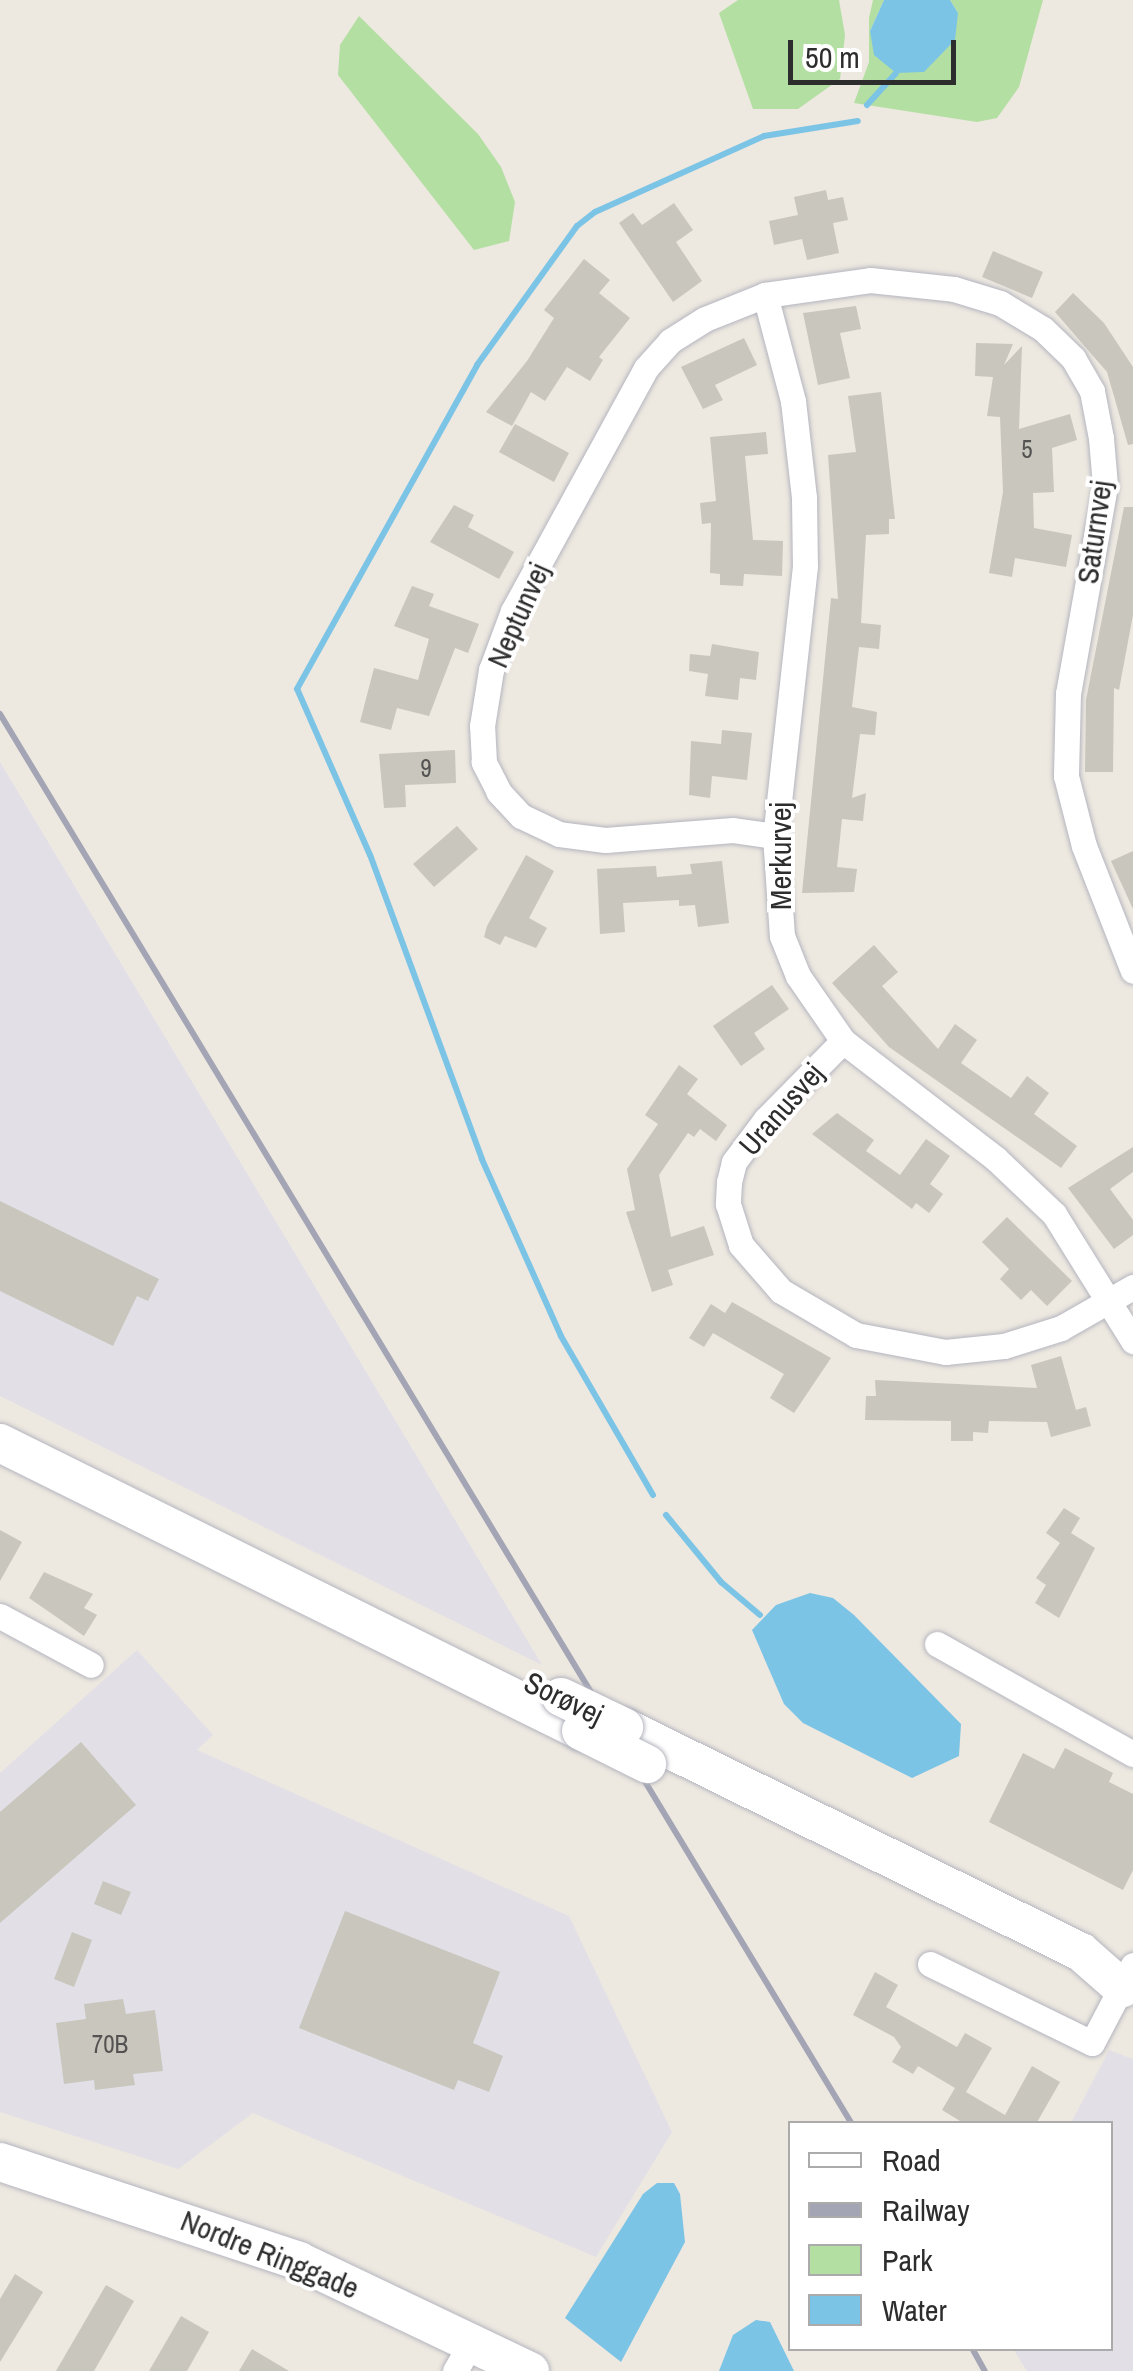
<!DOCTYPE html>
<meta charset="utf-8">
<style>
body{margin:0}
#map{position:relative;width:1133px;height:2371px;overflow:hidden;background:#ede8e0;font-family:"Archivo Narrow",sans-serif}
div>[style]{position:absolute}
.industrial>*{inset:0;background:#e2e0e6}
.green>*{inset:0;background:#b3dfa2}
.water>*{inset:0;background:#7cc4e6}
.stream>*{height:6px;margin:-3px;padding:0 3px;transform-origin:3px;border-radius:3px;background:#7cc4e6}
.building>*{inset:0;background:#c9c6be}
.roads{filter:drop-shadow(0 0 2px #b4b5bf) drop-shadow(0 0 2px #b4b5bf)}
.street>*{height:25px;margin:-12.5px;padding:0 12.5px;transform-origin:12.5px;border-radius:12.5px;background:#fff}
.secondary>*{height:38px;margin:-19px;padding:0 19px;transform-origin:19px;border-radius:19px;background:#fff}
.rail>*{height:6px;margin:-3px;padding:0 3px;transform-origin:3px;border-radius:3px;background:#a3a5b5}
.bridges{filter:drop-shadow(0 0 2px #b4b5bf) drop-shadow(0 0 2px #b4b5bf)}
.secondary-bridge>*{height:38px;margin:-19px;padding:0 19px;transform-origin:19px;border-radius:19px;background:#fff}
span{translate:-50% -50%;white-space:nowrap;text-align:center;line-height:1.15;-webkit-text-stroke:8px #fff;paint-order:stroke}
.number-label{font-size:25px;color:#545351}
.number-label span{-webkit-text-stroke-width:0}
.street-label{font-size:30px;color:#2d2d2d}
.legend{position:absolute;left:788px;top:2121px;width:325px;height:230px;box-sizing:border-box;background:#fff;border:2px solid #ababab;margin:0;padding:12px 18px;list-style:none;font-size:30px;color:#2d2d2d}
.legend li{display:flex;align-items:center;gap:20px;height:50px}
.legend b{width:50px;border:2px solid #ababab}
.scale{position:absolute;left:788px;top:40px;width:168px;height:45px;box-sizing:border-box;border:5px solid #2d2d2d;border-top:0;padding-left:12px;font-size:30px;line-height:35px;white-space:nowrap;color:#2d2d2d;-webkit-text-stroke:8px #fff;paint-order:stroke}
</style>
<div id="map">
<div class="industrial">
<div style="clip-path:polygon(0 762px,542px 1665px,0 1396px)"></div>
<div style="clip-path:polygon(137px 1650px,213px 1735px,197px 1750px,569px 1916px,672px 2132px,596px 2257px,253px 2113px,178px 2169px,0 2112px,0 1773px)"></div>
<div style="clip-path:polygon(1109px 2050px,1133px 2059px,1133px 2371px,1027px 2371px,1013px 2349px,1110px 2348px,1110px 2124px,1071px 2123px)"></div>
</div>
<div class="green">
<div style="clip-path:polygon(738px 0,839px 0,845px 35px,840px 79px,798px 109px,753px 109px,719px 13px)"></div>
<div style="clip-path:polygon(873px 0,884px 0,870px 31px,958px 13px,950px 0,1043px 0,1019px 87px,997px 118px,977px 122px,854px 103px,869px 62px,869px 18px)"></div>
<div style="clip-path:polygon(359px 16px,478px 134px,501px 167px,515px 202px,509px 241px,474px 250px,338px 75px,340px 45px)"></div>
</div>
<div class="water">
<div style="clip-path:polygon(884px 0,950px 0,958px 13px,955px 40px,924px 72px,896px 73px,874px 55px,870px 31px)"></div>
<div style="clip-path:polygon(810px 1593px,833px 1598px,854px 1615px,961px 1724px,959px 1756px,912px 1778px,803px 1723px,784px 1704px,752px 1630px,776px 1605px)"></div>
<div style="clip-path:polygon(657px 2183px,674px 2183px,680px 2194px,685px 2242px,621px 2362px,565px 2318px,643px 2194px)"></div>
<div style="clip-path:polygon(756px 2320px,770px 2322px,794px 2371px,719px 2371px,733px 2335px)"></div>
</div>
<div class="stream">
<div style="left:867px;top:105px;width:43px;rotate:-47.8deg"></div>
<div style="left:653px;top:1495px;width:184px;rotate:-120.1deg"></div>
<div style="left:561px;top:1336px;width:194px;rotate:-114.1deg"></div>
<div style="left:482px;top:1159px;width:324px;rotate:-110.2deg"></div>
<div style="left:370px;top:855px;width:181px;rotate:-113.7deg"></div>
<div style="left:297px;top:689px;width:371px;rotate:-60.9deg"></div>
<div style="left:477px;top:365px;width:171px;rotate:-54.3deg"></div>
<div style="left:577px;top:226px;width:23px;rotate:-38deg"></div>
<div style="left:595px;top:212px;width:185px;rotate:-24.2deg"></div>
<div style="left:764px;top:136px;width:95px;rotate:-9.1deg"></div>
<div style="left:666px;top:1515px;width:87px;rotate:50.6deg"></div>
<div style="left:721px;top:1582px;width:51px;rotate:40.2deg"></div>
</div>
<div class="building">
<div style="clip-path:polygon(826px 190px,828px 200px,843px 197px,848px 220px,833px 223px,839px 253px,807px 260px,802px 239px,774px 245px,769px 221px,798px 215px,794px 197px)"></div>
<div style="clip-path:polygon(674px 203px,693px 230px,676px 242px,702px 281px,673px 302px,619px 223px,633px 213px,642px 225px)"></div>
<div style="clip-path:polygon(993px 251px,1043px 272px,1032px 298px,982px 277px)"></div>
<div style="clip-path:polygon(584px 259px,610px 280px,599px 293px,630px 318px,599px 357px,603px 360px,590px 381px,567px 367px,545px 401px,531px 392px,512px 426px,486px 412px,527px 361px,554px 318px,544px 310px)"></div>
<div style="clip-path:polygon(1073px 293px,1104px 323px,1133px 367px,1133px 444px,1128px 445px,1107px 372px,1055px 312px)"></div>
<div style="clip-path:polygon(856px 306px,861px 329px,840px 333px,850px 378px,818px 385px,803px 313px)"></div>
<div style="clip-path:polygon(744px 338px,757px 365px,715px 385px,723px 400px,703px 409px,681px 367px)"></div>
<div style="clip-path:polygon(976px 343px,1013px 344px,1004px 365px,1022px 346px,1019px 429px,1070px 414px,1077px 440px,1052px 448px,1054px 492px,1033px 493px,1034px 528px,1072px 535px,1066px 567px,1015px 558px,1012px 577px,989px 573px,1003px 492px,1000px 417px,987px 416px,993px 377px,975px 376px)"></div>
<div style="clip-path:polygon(881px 392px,895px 519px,889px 519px,889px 534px,866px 535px,861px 623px,881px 625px,879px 649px,859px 647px,852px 707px,877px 712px,875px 735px,860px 734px,852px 798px,866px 793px,863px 821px,842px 819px,837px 867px,857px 869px,854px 892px,802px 893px,831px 598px,838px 599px,828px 455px,856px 452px,848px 396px)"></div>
<div style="clip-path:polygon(515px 424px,569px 453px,554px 482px,499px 452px)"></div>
<div style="clip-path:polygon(766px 432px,768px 454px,745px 456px,753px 540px,783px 541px,782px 576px,744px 574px,743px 586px,720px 585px,720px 574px,710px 573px,711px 523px,702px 524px,700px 503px,716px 501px,710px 437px)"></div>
<div style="clip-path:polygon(454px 505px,474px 515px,468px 527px,514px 552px,499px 579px,430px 542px)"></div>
<div style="clip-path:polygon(1124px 507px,1133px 507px,1133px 615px,1119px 690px,1114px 688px,1113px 772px,1085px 772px,1086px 700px)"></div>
<div style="clip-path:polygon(412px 586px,434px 594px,429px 606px,479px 624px,468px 653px,455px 648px,429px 716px,397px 708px,391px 730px,360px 722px,374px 668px,418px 680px,429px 639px,394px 626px)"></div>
<div style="clip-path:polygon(712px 644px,759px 652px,756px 680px,740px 678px,738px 700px,705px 696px,708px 674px,689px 671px,690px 654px,710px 656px)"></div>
<div style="clip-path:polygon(722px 730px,752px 733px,747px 780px,712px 776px,710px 798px,689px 795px,691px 741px,721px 744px)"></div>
<div style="clip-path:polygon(455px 750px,456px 783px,405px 785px,406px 807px,384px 808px,379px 754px)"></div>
<div style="clip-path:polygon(457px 826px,478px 849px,434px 887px,413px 864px)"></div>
<div style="clip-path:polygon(1133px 851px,1133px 909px,1111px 861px)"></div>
<div style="clip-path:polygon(526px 855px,554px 871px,529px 918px,547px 928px,536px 948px,505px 936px,500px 945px,484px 937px,487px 926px)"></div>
<div style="clip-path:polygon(722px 861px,729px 923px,698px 927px,695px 905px,679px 906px,679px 900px,623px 903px,625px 932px,600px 934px,597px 869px,656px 866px,657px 877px,692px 874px,690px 864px)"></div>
<div style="clip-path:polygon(874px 945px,898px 972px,882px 986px,938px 1049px,955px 1024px,977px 1040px,961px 1063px,1011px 1098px,1027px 1076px,1049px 1093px,1034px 1114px,1077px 1146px,1061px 1168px,889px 1047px,832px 983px)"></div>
<div style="clip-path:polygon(772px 985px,789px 1009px,754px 1033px,765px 1049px,741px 1066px,713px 1026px)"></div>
<div style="clip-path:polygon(679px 1065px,698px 1079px,687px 1094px,727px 1125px,716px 1141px,700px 1129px,694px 1137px,688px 1133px,659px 1175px,671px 1237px,704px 1226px,714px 1255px,668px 1270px,673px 1285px,652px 1292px,626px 1212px,635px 1210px,627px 1169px,658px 1124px,645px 1115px)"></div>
<div style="clip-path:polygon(837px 1113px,874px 1140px,866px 1151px,900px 1175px,926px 1139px,950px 1156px,930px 1184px,943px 1194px,929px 1213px,916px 1203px,912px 1209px,812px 1134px)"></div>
<div style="clip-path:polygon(1133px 1147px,1133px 1172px,1110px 1189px,1133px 1220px,1133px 1235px,1114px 1249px,1068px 1188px)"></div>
<div style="clip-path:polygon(0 1201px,159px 1279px,148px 1301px,137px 1296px,113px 1346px,0 1291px)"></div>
<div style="clip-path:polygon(1007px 1217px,1072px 1281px,1047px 1306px,1031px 1290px,1021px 1300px,1000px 1279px,1009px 1269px,982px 1242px)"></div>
<div style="clip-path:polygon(732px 1302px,831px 1358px,794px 1413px,770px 1398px,784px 1374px,713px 1333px,704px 1347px,689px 1338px,711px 1304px,725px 1313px)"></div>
<div style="clip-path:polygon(1061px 1356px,1076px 1410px,1086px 1407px,1091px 1426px,1051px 1437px,1047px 1422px,989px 1421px,988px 1433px,973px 1432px,973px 1441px,951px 1441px,951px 1421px,865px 1420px,866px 1396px,876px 1396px,875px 1380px,1037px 1388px,1031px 1365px)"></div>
<div style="clip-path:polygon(1064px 1508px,1080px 1518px,1071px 1533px,1095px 1548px,1059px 1618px,1035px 1603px,1046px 1585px,1036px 1578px,1060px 1543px,1046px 1533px)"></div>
<div style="clip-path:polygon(0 1530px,22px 1542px,0 1581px)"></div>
<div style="clip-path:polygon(44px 1572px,93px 1594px,84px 1608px,97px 1615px,84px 1636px,29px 1598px)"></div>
<div style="clip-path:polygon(81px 1742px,136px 1805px,0 1923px,0 1812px)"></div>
<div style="clip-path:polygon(1065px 1748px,1113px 1773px,1109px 1782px,1133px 1794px,1133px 1870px,1123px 1890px,989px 1822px,1023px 1753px,1054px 1769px)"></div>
<div style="clip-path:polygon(103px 1881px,131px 1892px,121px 1915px,94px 1904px)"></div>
<div style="clip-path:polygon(345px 1911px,500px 1972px,473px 2043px,503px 2056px,489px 2092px,458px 2080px,454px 2090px,299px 2028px)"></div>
<div style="clip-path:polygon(72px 1932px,92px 1940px,74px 1987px,54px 1979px)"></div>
<div style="clip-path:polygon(875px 1972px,898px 1985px,886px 2007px,957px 2047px,965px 2033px,992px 2048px,966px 2092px,1005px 2115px,1032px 2066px,1060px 2082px,1036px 2124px,965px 2124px,942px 2110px,955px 2088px,918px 2066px,913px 2074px,892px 2062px,901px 2047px,894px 2037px,853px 2015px)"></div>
<div style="clip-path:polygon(123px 1999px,126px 2014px,155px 2010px,163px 2071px,133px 2074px,135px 2085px,95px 2090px,94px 2080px,64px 2084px,56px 2023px,86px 2019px,84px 2004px)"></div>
<div style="clip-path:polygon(15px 2274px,43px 2292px,0 2362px,0 2299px)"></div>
<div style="clip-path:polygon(106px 2285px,134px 2301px,94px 2371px,56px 2371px)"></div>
<div style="clip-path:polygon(181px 2316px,209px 2332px,187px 2371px,149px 2371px)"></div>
<div style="clip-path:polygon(252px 2349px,289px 2371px,239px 2371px)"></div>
</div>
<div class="roads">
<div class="street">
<div style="left:765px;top:295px;width:110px;rotate:75.2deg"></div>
<div style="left:793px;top:401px;width:98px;rotate:83.5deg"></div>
<div style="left:804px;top:498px;width:68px;rotate:89.2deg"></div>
<div style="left:805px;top:566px;width:272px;rotate:96.3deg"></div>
<div style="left:775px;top:836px;width:100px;rotate:86deg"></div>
<div style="left:782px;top:936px;width:43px;rotate:68.2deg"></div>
<div style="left:798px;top:976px;width:79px;rotate:55.3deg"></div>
<div style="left:843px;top:1041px;width:193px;rotate:37.6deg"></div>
<div style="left:996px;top:1159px;width:80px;rotate:43.5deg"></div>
<div style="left:1054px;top:1214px;width:150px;rotate:58.1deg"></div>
<div style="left:775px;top:836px;width:42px;rotate:-171.9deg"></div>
<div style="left:733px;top:830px;width:128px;rotate:175.5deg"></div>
<div style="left:605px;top:840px;width:46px;rotate:-172.6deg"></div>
<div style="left:559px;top:834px;width:42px;rotate:-154.7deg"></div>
<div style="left:521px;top:816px;width:33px;rotate:-133deg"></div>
<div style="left:499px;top:792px;width:34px;rotate:-117deg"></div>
<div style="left:484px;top:762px;width:36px;rotate:-93deg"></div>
<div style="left:482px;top:726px;width:57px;rotate:-80.9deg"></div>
<div style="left:491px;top:670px;width:63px;rotate:-69.6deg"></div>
<div style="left:513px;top:611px;width:277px;rotate:-61.3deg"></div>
<div style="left:646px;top:368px;width:36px;rotate:-48deg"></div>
<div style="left:670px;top:341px;width:41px;rotate:-32.2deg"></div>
<div style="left:705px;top:319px;width:65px;rotate:-21.8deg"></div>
<div style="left:765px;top:295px;width:106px;rotate:-8.1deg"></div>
<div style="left:870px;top:280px;width:84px;rotate:6.1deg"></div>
<div style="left:954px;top:289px;width:48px;rotate:16.9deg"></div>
<div style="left:1000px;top:303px;width:50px;rotate:31.2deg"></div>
<div style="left:1043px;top:329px;width:42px;rotate:44deg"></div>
<div style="left:1073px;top:358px;width:38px;rotate:60deg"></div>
<div style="left:1092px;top:391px;width:48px;rotate:79.2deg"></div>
<div style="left:1101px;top:438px;width:48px;rotate:85.2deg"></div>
<div style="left:1105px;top:486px;width:210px;rotate:100.1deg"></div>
<div style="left:1068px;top:693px;width:83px;rotate:91.4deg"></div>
<div style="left:1066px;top:776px;width:72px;rotate:75.6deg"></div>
<div style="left:1084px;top:846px;width:134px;rotate:68.6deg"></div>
<div style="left:843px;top:1041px;width:110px;rotate:134.6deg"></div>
<div style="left:766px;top:1119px;width:54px;rotate:126.7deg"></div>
<div style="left:734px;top:1162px;width:21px;rotate:104deg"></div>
<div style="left:729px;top:1182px;width:22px;rotate:93deg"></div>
<div style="left:728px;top:1204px;width:43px;rotate:72.4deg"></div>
<div style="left:741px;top:1245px;width:61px;rotate:49deg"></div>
<div style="left:781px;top:1291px;width:87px;rotate:30.4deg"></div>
<div style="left:856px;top:1335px;width:91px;rotate:10.8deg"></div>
<div style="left:945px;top:1352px;width:59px;rotate:-5.8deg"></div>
<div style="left:1004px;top:1346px;width:60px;rotate:-17.5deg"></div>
<div style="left:1061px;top:1328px;width:83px;rotate:-29.7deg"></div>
<div style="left:0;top:1616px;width:103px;rotate:28.3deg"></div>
<div style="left:937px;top:1644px;width:225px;rotate:29.3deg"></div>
<div style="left:930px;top:1964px;width:180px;rotate:26deg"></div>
<div style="left:1092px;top:2043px;width:88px;rotate:-62.3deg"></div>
<div style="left:455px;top:2371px;width:36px;rotate:-60deg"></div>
</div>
<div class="secondary">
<div style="left:0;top:1443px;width:648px;rotate:26.37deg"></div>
<div style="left:626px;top:1728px;width:507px;rotate:26.21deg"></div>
<div style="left:1081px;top:1952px;width:55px;rotate:41.3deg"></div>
<div style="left:0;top:2162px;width:315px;rotate:18.3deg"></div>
<div style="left:299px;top:2261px;width:256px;rotate:25.5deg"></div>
</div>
</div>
<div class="rail">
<div style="left:0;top:714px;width:1647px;rotate:58.86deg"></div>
<div style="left:972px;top:2348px;width:26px;rotate:61deg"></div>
</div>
<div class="bridges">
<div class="secondary-bridge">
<div style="left:561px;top:1697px;width:70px;rotate:25.5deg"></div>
<div style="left:581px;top:1731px;width:74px;rotate:26.6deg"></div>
</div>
</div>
<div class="number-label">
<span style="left:1027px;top:449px">5</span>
<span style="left:426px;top:768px">9</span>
<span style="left:110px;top:2044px">70B</span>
</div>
<div class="street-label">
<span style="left:1094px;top:532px;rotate:-82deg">Saturnvej</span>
<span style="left:518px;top:615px;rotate:-66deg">Neptunvej</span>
<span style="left:780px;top:856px;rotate:-90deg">Merkurvej</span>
<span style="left:781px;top:1109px;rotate:-49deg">Uranusvej</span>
<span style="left:564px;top:1698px;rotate:26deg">Sorøvej</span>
<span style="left:270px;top:2254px;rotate:22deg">Nordre Ringgade</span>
</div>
<ul class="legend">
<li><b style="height:12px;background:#fff"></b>Road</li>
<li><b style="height:12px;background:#a3a5b5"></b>Railway</li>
<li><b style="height:28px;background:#b3dfa2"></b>Park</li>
<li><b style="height:28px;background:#7cc4e6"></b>Water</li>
</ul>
<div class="scale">50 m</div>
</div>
